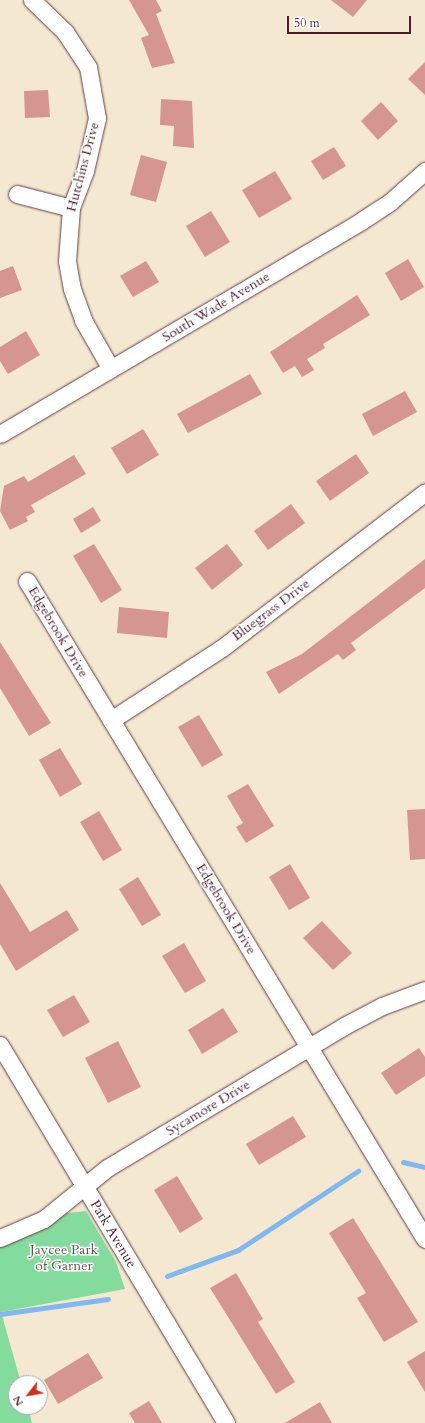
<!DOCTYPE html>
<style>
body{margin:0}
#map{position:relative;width:425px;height:1423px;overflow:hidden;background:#f4e8d1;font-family:Cardo,serif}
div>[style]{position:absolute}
.green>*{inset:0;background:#84db9e}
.stream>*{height:5px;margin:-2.5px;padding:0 2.5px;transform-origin:2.5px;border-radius:2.5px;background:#81b8f0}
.building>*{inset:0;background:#d4968e}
.roads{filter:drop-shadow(0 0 1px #643d44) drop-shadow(0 0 1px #643d44)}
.minor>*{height:17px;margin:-8.5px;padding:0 8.5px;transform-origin:8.5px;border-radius:8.5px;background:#fff}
span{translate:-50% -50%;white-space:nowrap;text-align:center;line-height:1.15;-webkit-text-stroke:3px #fff;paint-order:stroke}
.street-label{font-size:14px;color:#4a1f2b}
.park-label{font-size:14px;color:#5b574e}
.north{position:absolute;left:8px;top:1375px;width:40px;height:40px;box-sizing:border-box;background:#fff;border:1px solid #b7a5aa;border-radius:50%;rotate:239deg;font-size:11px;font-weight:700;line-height:16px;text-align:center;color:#4a1f2b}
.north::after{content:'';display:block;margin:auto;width:14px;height:18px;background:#c8321e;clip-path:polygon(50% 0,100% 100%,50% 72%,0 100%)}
.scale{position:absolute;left:287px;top:16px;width:124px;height:18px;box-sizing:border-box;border:2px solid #4a1f2b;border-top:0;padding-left:5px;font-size:12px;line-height:14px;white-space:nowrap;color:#4a1f2b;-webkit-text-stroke:3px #fff;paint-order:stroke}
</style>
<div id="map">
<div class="green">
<div style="clip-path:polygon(86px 1211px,116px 1262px,125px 1289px,1px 1312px,21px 1383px,16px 1383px,16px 1407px,28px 1407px,32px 1423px,0 1423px,0 1245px,59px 1214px)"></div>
</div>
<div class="stream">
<div style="left:403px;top:1162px;width:23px;rotate:13deg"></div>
<div style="left:167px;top:1276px;width:76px;rotate:-20.1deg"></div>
<div style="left:238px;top:1250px;width:144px;rotate:-33.4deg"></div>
<div style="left:0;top:1314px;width:109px;rotate:-7.9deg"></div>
</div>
<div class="building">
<div style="clip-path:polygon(129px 0,156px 0,162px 11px,156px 14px,175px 63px,152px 68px,141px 38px,149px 35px)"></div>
<div style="clip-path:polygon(331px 0,367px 0,353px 17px)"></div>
<div style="clip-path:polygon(425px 62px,425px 95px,408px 79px)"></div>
<div style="clip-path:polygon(48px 90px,50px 117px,25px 118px,24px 91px)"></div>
<div style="clip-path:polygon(161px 99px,192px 101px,194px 148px,173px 146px,174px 126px,160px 125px)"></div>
<div style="clip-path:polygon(381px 102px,398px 121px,378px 140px,361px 121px)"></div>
<div style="clip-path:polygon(334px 147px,346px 166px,323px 180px,311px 161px)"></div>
<div style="clip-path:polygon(141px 155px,167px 162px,156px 202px,130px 195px)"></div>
<div style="clip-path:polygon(275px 171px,292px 199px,259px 218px,242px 190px)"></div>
<div style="clip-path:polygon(211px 211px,230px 242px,205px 257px,186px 226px)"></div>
<div style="clip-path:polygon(408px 259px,424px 287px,401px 301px,385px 273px)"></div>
<div style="clip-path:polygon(146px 261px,159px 282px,133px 297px,120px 276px)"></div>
<div style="clip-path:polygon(13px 266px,22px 290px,0 298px,0 271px)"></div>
<div style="clip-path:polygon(357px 295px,370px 315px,323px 344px,325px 348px,307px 359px,314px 370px,302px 377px,295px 366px,283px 373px,270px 352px)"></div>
<div style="clip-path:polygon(26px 331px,40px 355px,8px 374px,0 361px,0 347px)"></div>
<div style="clip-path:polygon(250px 374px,262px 394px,188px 433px,177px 414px)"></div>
<div style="clip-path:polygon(405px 391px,417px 412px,373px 436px,362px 414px)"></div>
<div style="clip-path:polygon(143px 429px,159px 455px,127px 474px,111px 448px)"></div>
<div style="clip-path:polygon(356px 454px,369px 473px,330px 501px,316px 481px)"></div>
<div style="clip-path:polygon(74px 455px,86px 474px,31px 505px,35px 512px,26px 517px,28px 521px,10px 530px,0 511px,4px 486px,24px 476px,28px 482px)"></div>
<div style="clip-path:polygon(291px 504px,305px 523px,268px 550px,254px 531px)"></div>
<div style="clip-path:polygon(93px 507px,101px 521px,81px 533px,73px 519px)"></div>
<div style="clip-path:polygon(94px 544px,122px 590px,101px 603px,73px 556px)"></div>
<div style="clip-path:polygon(227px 544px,243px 565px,212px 590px,195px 568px)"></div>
<div style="clip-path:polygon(425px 559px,425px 588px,351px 643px,356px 650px,343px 660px,338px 654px,279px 694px,266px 672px,302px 654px)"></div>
<div style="clip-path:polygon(119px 607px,169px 612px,167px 638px,117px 633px)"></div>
<div style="clip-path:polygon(0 642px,51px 723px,29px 736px,0 688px)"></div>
<div style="clip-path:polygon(199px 715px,223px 755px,202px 767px,178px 727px)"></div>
<div style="clip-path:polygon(60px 748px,82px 784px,60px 797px,39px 760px)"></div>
<div style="clip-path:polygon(248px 784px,274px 826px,246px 843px,236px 827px,243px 823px,227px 796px)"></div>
<div style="clip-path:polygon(425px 809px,425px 859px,410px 860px,407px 810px)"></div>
<div style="clip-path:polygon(99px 811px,122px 850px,103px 861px,80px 822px)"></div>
<div style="clip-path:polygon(290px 864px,310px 898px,289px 910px,269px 877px)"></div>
<div style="clip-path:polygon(138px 877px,161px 915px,142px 926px,119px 889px)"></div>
<div style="clip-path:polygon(0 883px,30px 932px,67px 910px,79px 930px,16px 971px,0 944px)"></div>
<div style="clip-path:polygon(322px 921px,352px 953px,333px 970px,303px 938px)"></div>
<div style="clip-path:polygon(184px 943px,206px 981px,185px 993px,162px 956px)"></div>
<div style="clip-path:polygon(74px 995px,90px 1022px,63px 1037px,47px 1010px)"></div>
<div style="clip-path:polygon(223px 1008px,238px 1032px,202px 1054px,188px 1030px)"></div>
<div style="clip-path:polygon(118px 1041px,141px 1087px,108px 1103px,85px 1058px)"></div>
<div style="clip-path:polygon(419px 1048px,425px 1057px,425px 1076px,396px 1095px,381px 1073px)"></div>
<div style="clip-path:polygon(293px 1116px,306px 1137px,259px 1165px,246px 1144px)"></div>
<div style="clip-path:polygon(177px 1176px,203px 1219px,180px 1233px,154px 1190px)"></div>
<div style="clip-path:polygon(353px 1218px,418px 1322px,384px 1342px,357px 1298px,366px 1293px,329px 1233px)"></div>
<div style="clip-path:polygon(236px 1273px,263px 1319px,258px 1322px,295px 1382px,276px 1394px,210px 1288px)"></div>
<div style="clip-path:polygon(425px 1351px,425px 1392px,407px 1362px)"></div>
<div style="clip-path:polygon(88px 1353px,103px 1378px,58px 1404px,44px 1380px)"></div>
<div style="clip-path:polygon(149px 1401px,162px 1423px,135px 1423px,129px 1413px)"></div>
<div style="clip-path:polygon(320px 1402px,332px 1423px,285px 1423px)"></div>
</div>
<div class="roads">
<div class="minor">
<div style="left:32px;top:0;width:46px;rotate:44.1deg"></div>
<div style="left:65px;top:32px;width:42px;rotate:56.7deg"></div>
<div style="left:88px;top:67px;width:52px;rotate:80deg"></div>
<div style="left:97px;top:118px;width:54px;rotate:102.8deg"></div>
<div style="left:85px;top:171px;width:40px;rotate:111deg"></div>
<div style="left:71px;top:208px;width:53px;rotate:94.3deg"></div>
<div style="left:67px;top:261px;width:28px;rotate:80deg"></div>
<div style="left:72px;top:289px;width:33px;rotate:70deg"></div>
<div style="left:83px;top:320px;width:56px;rotate:60.3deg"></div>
<div style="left:17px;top:194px;width:56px;rotate:14.5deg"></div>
<div style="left:0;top:434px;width:419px;rotate:-30.5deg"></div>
<div style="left:361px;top:221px;width:35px;rotate:-33deg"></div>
<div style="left:390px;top:202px;width:47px;rotate:-41.5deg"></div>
<div style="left:27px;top:581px;width:769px;rotate:58.83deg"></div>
<div style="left:111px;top:720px;width:132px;rotate:-33deg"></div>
<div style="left:222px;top:648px;width:256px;rotate:-37.5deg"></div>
<div style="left:0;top:1045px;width:440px;rotate:59.1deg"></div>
<div style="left:0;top:1238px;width:48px;rotate:-23.4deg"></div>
<div style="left:44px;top:1219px;width:81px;rotate:-39deg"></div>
<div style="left:107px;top:1168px;width:276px;rotate:-30.9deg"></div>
<div style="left:344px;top:1026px;width:43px;rotate:-27.8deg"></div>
<div style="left:382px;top:1006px;width:46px;rotate:-20.4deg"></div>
</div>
</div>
<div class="street-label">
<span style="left:83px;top:167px;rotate:-75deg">Hutchins Drive</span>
<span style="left:216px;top:307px;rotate:-31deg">South Wade Avenue</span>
<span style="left:271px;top:610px;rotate:-37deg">Bluegrass Drive</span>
<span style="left:58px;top:632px;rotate:59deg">Edgebrook Drive</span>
<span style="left:226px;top:909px;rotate:59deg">Edgebrook Drive</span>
<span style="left:208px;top:1108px;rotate:-31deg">Sycamore Drive</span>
<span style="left:113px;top:1234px;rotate:59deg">Park Avenue</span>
</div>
<div class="park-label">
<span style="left:64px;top:1258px">Jaycee Park<br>of Garner</span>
</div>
<div class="north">N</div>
<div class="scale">50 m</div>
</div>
